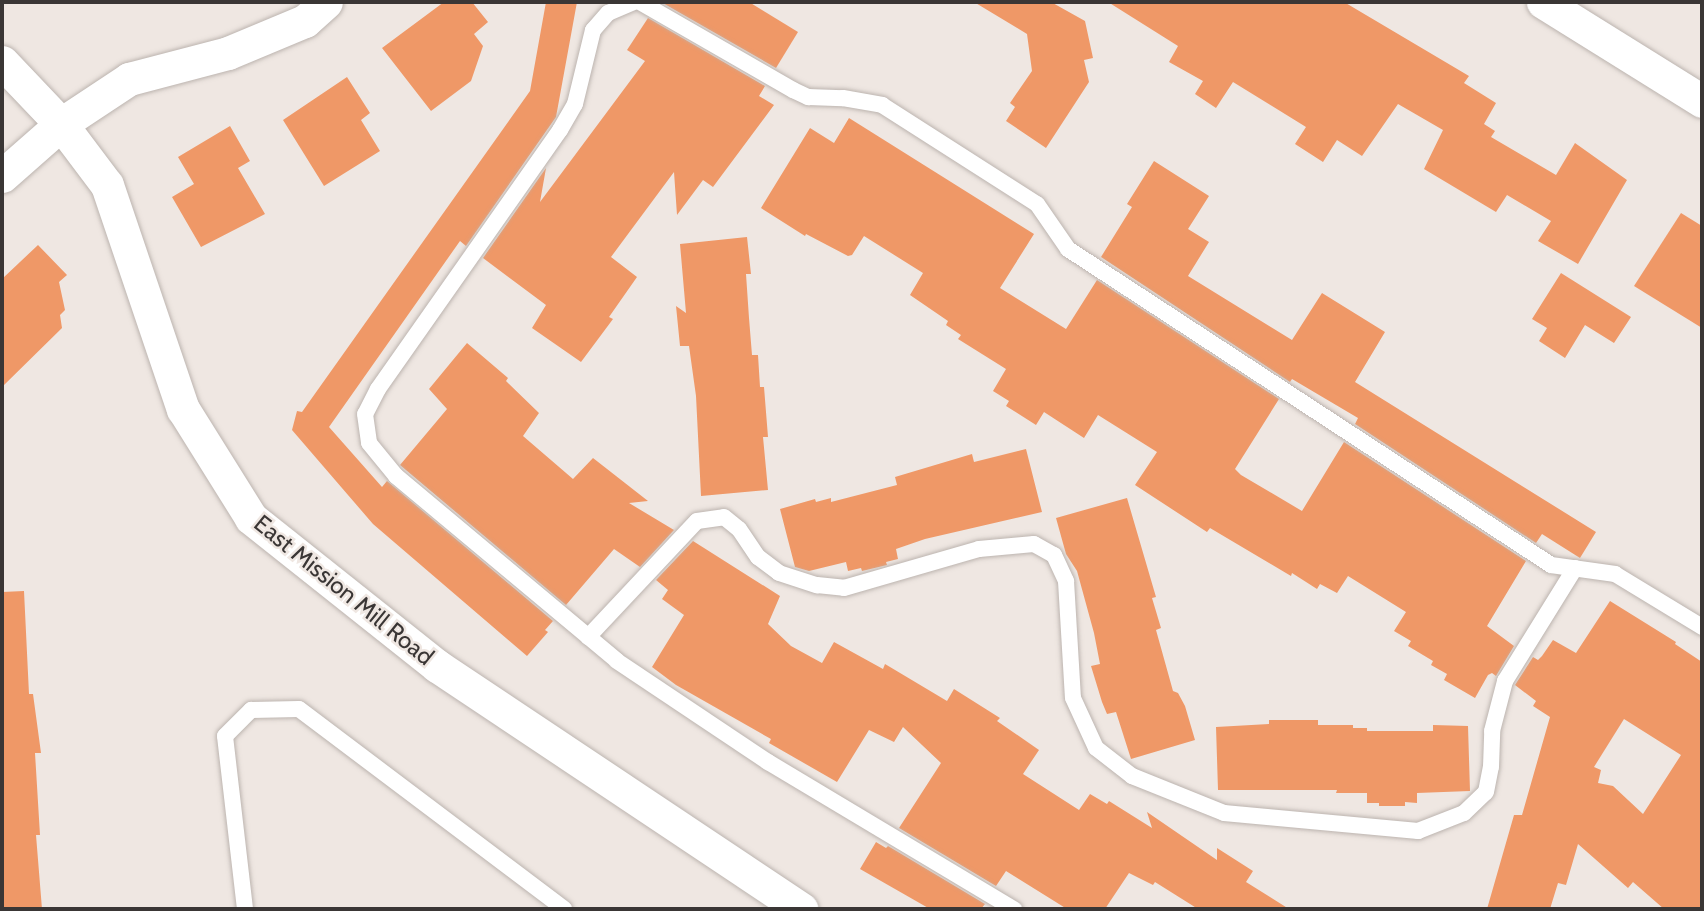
<!DOCTYPE html>
<style>
body{margin:0}
#map{position:relative;width:1704px;height:911px;overflow:hidden;background:#efe7e2;font-family:Cabin,sans-serif}
div>[style]{position:absolute}
.building>*{inset:0;background:#ef9867}
.roads{filter:drop-shadow(0 0 2px #bcb4af) drop-shadow(0 0 2px #bcb4af)}
.service>*{height:16px;margin:-8px;padding:0 8px;transform-origin:8px;border-radius:8px;background:#fff}
.minor>*{height:33px;margin:-16.5px;padding:0 16.5px;transform-origin:16.5px;border-radius:16.5px;background:#fff}
span{translate:-50% -50%;white-space:nowrap;text-align:center;line-height:1.15;-webkit-text-stroke:5px #efe7e2;paint-order:stroke}
.street-label{font-size:24px;color:#3a3635}
.frame{position:absolute;inset:0;border:4px solid #3a3635;pointer-events:none}
</style>
<div id="map">
<div class="building">
<div style="clip-path:polygon(444px 2px,472px 2px,488px 22px,474px 34px,483px 46px,471px 81px,431px 111px,382px 48px)"></div>
<div style="clip-path:polygon(546px 2px,577px 2px,556px 117px,466px 246px,460px 241px,329px 427px,382px 487px,387px 481px,553px 621px,545px 630px,548px 632px,527px 656px,373px 524px,292px 430px,297px 411px,302px 412px,530px 91px)"></div>
<div style="clip-path:polygon(661px 2px,749px 2px,798px 32px,776px 68px)"></div>
<div style="clip-path:polygon(974px 2px,1051px 2px,1085px 21px,1093px 58px,1084px 60px,1089px 82px,1046px 148px,1006px 121px,1015px 107px,1010px 103px,1032px 71px,1027px 34px)"></div>
<div style="clip-path:polygon(1108px 2px,1344px 2px,1469px 76px,1464px 83px,1496px 103px,1484px 124px,1495px 131px,1491px 137px,1556px 175px,1575px 143px,1627px 180px,1578px 264px,1538px 241px,1551px 221px,1507px 195px,1496px 212px,1424px 169px,1443px 130px,1398px 104px,1362px 156px,1337px 140px,1323px 162px,1295px 144px,1306px 127px,1233px 82px,1216px 108px,1195px 94px,1203px 81px,1169px 62px,1178px 46px)"></div>
<div style="clip-path:polygon(648px 18px,765px 86px,759px 96px,774px 105px,713px 187px,703px 180px,677px 215px,674px 172px,611px 257px,637px 277px,609px 317px,613px 319px,581px 362px,532px 328px,546px 305px,483px 258px,546px 168px,540px 202px,645px 61px,627px 50px)"></div>
<div style="clip-path:polygon(347px 77px,370px 113px,361px 120px,380px 151px,324px 186px,283px 120px)"></div>
<div style="clip-path:polygon(849px 118px,1034px 234px,1000px 288px,1066px 329px,1097px 280px,1279px 399px,1235px 469px,1241px 475px,1302px 511px,1344px 442px,1526px 561px,1487px 626px,1514px 646px,1496px 676px,1492px 673px,1488px 675px,1475px 698px,1444px 680px,1447px 674px,1431px 665px,1433px 661px,1408px 646px,1411px 641px,1394px 631px,1406px 612px,1348px 576px,1337px 593px,1320px 584px,1317px 589px,1292px 573px,1291px 576px,1210px 528px,1207px 532px,1135px 485px,1157px 452px,1098px 415px,1084px 438px,1044px 412px,1036px 425px,1006px 406px,1009px 401px,993px 391px,1006px 369px,958px 339px,961px 335px,946px 325px,948px 321px,910px 295px,923px 273px,864px 236px,852px 255px,848px 256px,806px 234px,805px 236px,761px 208px,810px 128px,834px 143px)"></div>
<div style="clip-path:polygon(230px 126px,250px 161px,238px 168px,265px 214px,201px 247px,172px 197px,194px 184px,178px 157px)"></div>
<div style="clip-path:polygon(1154px 161px,1209px 196px,1188px 229px,1209px 242px,1188px 276px,1292px 340px,1322px 293px,1385px 332px,1355px 382px,1596px 532px,1580px 558px,1542px 534px,1536px 543px,1355px 424px,1358px 418px,1292px 379px,1290px 382px,1101px 257px,1132px 207px,1127px 204px)"></div>
<div style="clip-path:polygon(1681px 213px,1702px 226px,1702px 328px,1634px 286px)"></div>
<div style="clip-path:polygon(747px 237px,751px 274px,746px 274px,749px 318px,752px 355px,758px 355px,760px 387px,764px 387px,768px 437px,763px 437px,768px 490px,701px 496px,696px 396px,689px 346px,680px 346px,676px 306px,686px 313px,680px 244px)"></div>
<div style="clip-path:polygon(38px 245px,67px 275px,59px 282px,65px 310px,60px 315px,62px 328px,2px 387px,2px 279px)"></div>
<div style="clip-path:polygon(1561px 273px,1631px 317px,1614px 343px,1585px 325px,1565px 358px,1539px 341px,1547px 328px,1532px 319px)"></div>
<div style="clip-path:polygon(467px 343px,508px 378px,506px 381px,539px 413px,523px 436px,573px 479px,593px 458px,648px 501px,629px 503px,674px 530px,640px 567px,614px 549px,566px 605px,400px 465px,447px 409px,429px 389px)"></div>
<div style="clip-path:polygon(1026px 449px,1042px 512px,925px 539px,896px 549px,898px 559px,886px 562px,887px 565px,862px 571px,861px 568px,848px 571px,846px 562px,809px 571px,795px 567px,780px 509px,815px 499px,816px 502px,831px 498px,831px 502px,897px 485px,895px 477px,972px 454px,974px 462px)"></div>
<div style="clip-path:polygon(1127px 498px,1156px 597px,1152px 598px,1161px 628px,1156px 630px,1173px 691px,1178px 693px,1185px 706px,1195px 740px,1131px 759px,1116px 712px,1107px 714px,1102px 702px,1091px 666px,1100px 664px,1094px 633px,1077px 571px,1066px 554px,1056px 518px)"></div>
<div style="clip-path:polygon(693px 541px,780px 596px,768px 624px,791px 646px,822px 663px,834px 642px,883px 669px,885px 664px,947px 701px,954px 689px,1000px 718px,997px 721px,1039px 750px,1023px 774px,1079px 810px,1090px 794px,1107px 804px,1109px 801px,1152px 828px,1147px 812px,1217px 860px,1217px 848px,1253px 871px,1246px 882px,1289px 909px,1198px 909px,1155px 882px,1153px 885px,1129px 873px,1105px 909px,1067px 909px,1006px 871px,996px 886px,899px 828px,941px 763px,903px 727px,894px 742px,869px 730px,837px 782px,769px 743px,771px 739px,676px 685px,652px 667px,684px 615px,662px 599px,668px 590px,656px 580px)"></div>
<div style="clip-path:polygon(24px 591px,29px 694px,33px 694px,41px 753px,35px 753px,40px 835px,36px 835px,42px 909px,2px 909px,2px 592px)"></div>
<div style="clip-path:polygon(evenodd,1610px 601px,1676px 642px,1675px 644px,1702px 662px,1702px 909px,1664px 909px,1633px 882px,1628px 888px,1578px 844px,1566px 885px,1558px 883px,1550px 909px,1487px 909px,1514px 815px,1522px 815px,1550px 717px,1533px 706px,1536px 701px,1515px 685px,1533px 657px,1538px 660px,1542px 656px,1553px 640px,1576px 653px,1610px 601px,1624px 719px,1681px 755px,1643px 814px,1613px 786px,1598px 783px,1601px 770px,1594px 767px,1624px 719px)"></div>
<div style="clip-path:polygon(1269px 720px,1318px 720px,1318px 725px,1353px 725px,1353px 728px,1367px 728px,1367px 731px,1433px 731px,1433px 725px,1468px 726px,1470px 791px,1417px 793px,1417px 803px,1405px 802px,1405px 806px,1379px 806px,1379px 803px,1367px 803px,1367px 793px,1336px 793px,1337px 790px,1218px 790px,1216px 727px,1269px 724px)"></div>
<div style="clip-path:polygon(876px 842px,886px 848px,888px 846px,985px 904px,981px 909px,930px 909px,860px 869px)"></div>
</div>
<div class="roads">
<div class="service">
<div style="left:634px;top:2px;width:28px;rotate:157deg"></div>
<div style="left:608px;top:13px;width:23px;rotate:131deg"></div>
<div style="left:593px;top:30px;width:76px;rotate:103.7deg"></div>
<div style="left:575px;top:104px;width:30px;rotate:120deg"></div>
<div style="left:560px;top:130px;width:317px;rotate:125.1deg"></div>
<div style="left:378px;top:389px;width:28px;rotate:117deg"></div>
<div style="left:365px;top:414px;width:29px;rotate:82deg"></div>
<div style="left:369px;top:443px;width:43px;rotate:50.7deg"></div>
<div style="left:396px;top:476px;width:288px;rotate:39.9deg"></div>
<div style="left:617px;top:661px;width:182px;rotate:33.8deg"></div>
<div style="left:768px;top:762px;width:287px;rotate:30.9deg"></div>
<div style="left:640px;top:2px;width:177px;rotate:29.9deg"></div>
<div style="left:793px;top:90px;width:17px;rotate:25deg"></div>
<div style="left:808px;top:97px;width:35px;rotate:2deg"></div>
<div style="left:843px;top:98px;width:40px;rotate:10deg"></div>
<div style="left:882px;top:105px;width:184px;rotate:32.6deg"></div>
<div style="left:1037px;top:204px;width:55px;rotate:55.4deg"></div>
<div style="left:1068px;top:249px;width:577px;rotate:33.19deg"></div>
<div style="left:1551px;top:565px;width:65px;rotate:8deg"></div>
<div style="left:1615px;top:574px;width:102px;rotate:31.3deg"></div>
<div style="left:588px;top:637px;width:159px;rotate:-46.8deg"></div>
<div style="left:697px;top:521px;width:27px;rotate:-8deg"></div>
<div style="left:724px;top:517px;width:19px;rotate:39deg"></div>
<div style="left:739px;top:529px;width:34px;rotate:56deg"></div>
<div style="left:758px;top:557px;width:26px;rotate:37deg"></div>
<div style="left:779px;top:573px;width:40px;rotate:18deg"></div>
<div style="left:817px;top:585px;width:27px;rotate:6deg"></div>
<div style="left:844px;top:588px;width:141px;rotate:-16.1deg"></div>
<div style="left:979px;top:549px;width:55px;rotate:-5.2deg"></div>
<div style="left:1034px;top:544px;width:23px;rotate:29deg"></div>
<div style="left:1054px;top:555px;width:29px;rotate:65deg"></div>
<div style="left:1066px;top:581px;width:117px;rotate:86.6deg"></div>
<div style="left:1073px;top:698px;width:55px;rotate:65.3deg"></div>
<div style="left:1096px;top:748px;width:46px;rotate:37.9deg"></div>
<div style="left:1132px;top:776px;width:99px;rotate:21.9deg"></div>
<div style="left:1224px;top:813px;width:195px;rotate:5.3deg"></div>
<div style="left:1418px;top:831px;width:49px;rotate:-21.4deg"></div>
<div style="left:1464px;top:813px;width:30px;rotate:-44deg"></div>
<div style="left:1486px;top:792px;width:25px;rotate:-79deg"></div>
<div style="left:1491px;top:767px;width:36px;rotate:-88deg"></div>
<div style="left:1492px;top:731px;width:52px;rotate:-75.4deg"></div>
<div style="left:1505px;top:681px;width:133px;rotate:-58.2deg"></div>
<div style="left:245px;top:909px;width:174px;rotate:-96.6deg"></div>
<div style="left:225px;top:736px;width:37px;rotate:-45deg"></div>
<div style="left:251px;top:710px;width:48px;rotate:-1.2deg"></div>
<div style="left:299px;top:709px;width:332px;rotate:37deg"></div>
</div>
<div class="minor">
<div style="left:1543px;top:2px;width:187px;rotate:31.9deg"></div>
<div style="left:2px;top:62px;width:86px;rotate:46.4deg"></div>
<div style="left:61px;top:124px;width:76px;rotate:53deg"></div>
<div style="left:107px;top:185px;width:237px;rotate:71.3deg"></div>
<div style="left:183px;top:409px;width:128px;rotate:58deg"></div>
<div style="left:251px;top:518px;width:238px;rotate:38.5deg"></div>
<div style="left:437px;top:666px;width:438px;rotate:33.7deg"></div>
<div style="left:2px;top:176px;width:79px;rotate:-41.4deg"></div>
<div style="left:61px;top:124px;width:82px;rotate:-33.5deg"></div>
<div style="left:129px;top:79px;width:102px;rotate:-14.7deg"></div>
<div style="left:228px;top:53px;width:83px;rotate:-22.6deg"></div>
<div style="left:305px;top:21px;width:28px;rotate:-42deg"></div>
</div>
</div>
<div class="street-label">
<span style="left:344px;top:590px;rotate:39deg">East Mission Mill Road</span>
</div>
<div class="frame"></div>
</div>
